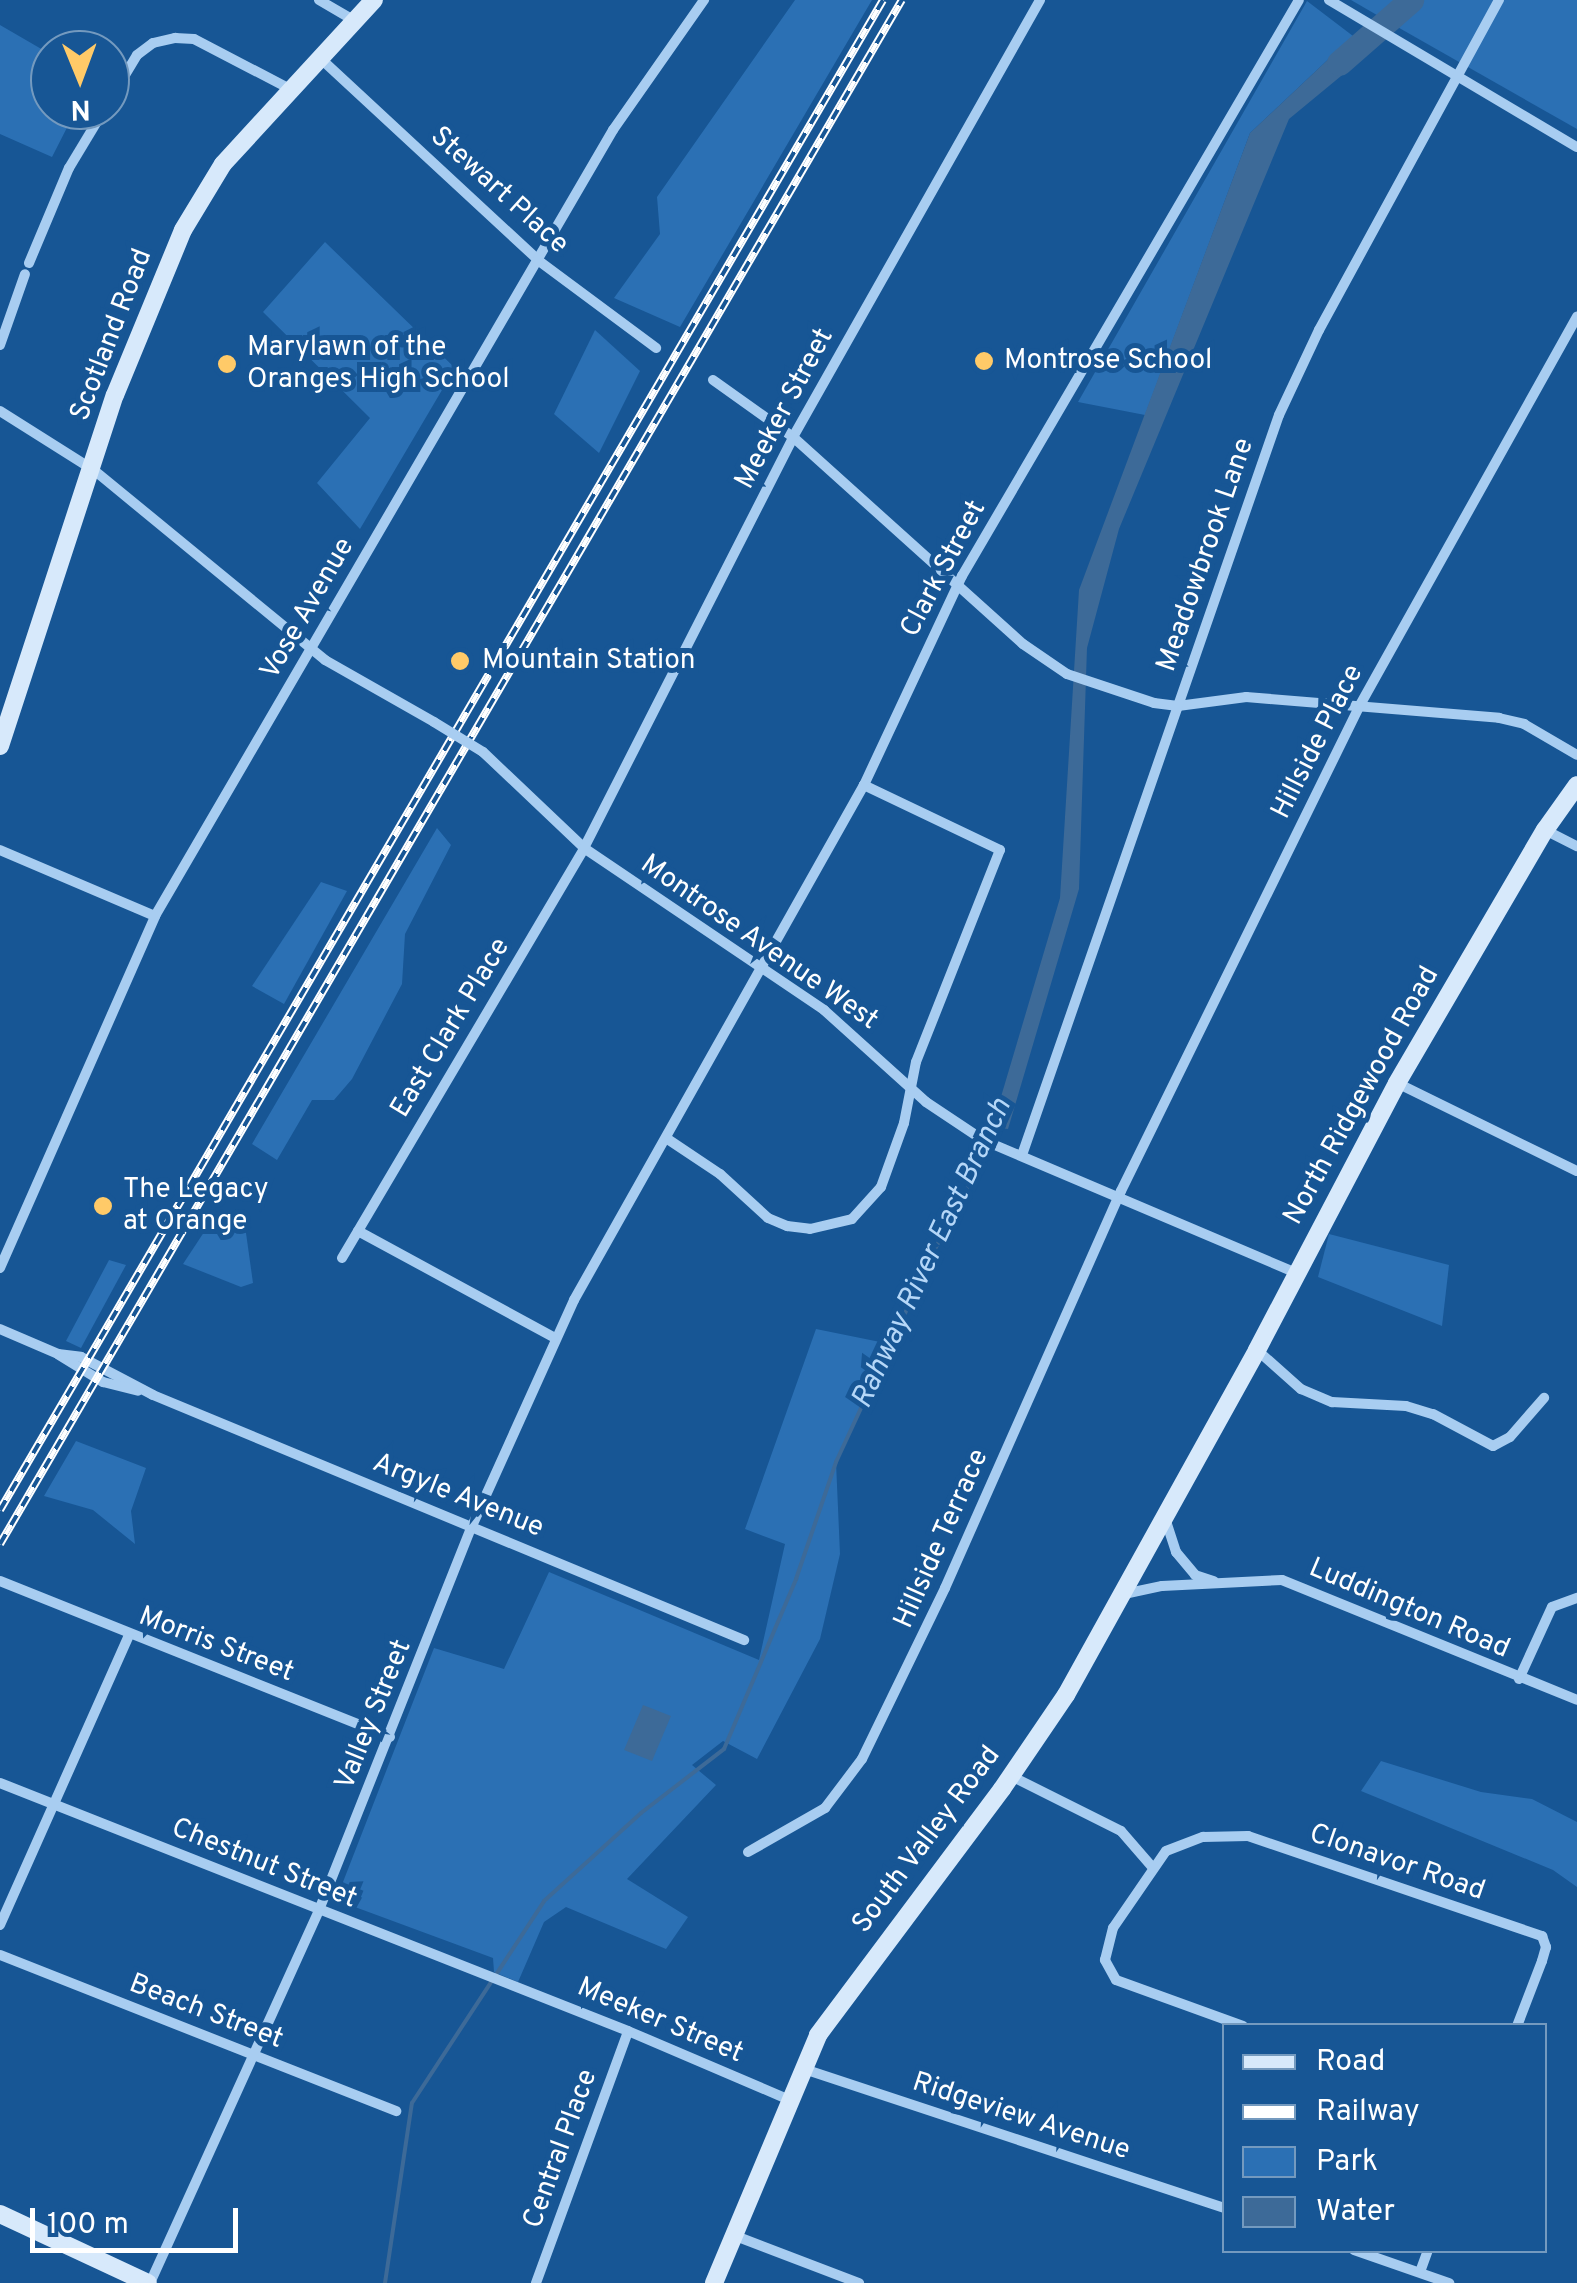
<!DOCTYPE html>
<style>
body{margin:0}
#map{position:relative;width:1577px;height:2283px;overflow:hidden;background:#175695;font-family:Overpass,sans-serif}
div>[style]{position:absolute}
.green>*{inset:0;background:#2b70b4}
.water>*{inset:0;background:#3d6a98}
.stream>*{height:4px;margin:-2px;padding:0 2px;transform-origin:2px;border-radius:2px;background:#3d6a98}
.river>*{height:25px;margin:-12.5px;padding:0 12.5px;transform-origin:12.5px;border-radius:12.5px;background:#3d6a98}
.street>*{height:10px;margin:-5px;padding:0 5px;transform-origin:5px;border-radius:5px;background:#a8cdf1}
.secondary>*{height:18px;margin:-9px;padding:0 9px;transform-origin:9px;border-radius:9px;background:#d7e9fb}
.rail>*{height:8px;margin-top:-4px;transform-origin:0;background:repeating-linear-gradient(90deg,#175695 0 11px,#fff 0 22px);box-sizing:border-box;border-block:2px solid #fff}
.street-bridge>*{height:10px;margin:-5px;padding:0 5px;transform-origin:5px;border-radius:5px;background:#a8cdf1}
.dots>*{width:28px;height:28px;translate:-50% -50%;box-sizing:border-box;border:5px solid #175695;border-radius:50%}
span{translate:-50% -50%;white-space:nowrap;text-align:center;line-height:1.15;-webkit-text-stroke:10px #175695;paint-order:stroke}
.street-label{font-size:28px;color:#fff}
.poi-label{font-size:28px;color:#fff}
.left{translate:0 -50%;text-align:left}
.water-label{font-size:30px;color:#b5d7f8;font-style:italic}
.legend{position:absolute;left:1222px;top:2023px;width:325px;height:230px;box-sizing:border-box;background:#175695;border:2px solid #749abf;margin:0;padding:12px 18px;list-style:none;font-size:30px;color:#fff}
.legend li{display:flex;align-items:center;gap:20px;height:50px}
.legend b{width:50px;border:2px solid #749abf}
.north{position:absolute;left:30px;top:30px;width:100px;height:100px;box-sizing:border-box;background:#175695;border:2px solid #749abf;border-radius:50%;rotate:179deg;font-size:28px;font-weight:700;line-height:40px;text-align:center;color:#fff}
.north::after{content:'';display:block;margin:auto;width:35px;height:45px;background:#ffca68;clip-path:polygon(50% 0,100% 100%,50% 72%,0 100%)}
.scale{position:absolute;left:30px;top:2208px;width:208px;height:45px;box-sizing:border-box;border:5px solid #fff;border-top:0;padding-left:12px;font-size:30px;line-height:35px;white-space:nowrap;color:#fff;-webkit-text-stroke:8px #175695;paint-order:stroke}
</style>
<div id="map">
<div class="green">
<div style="clip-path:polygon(795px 0,872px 0,680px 327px,614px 298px,660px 234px,657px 197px)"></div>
<div style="clip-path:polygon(1351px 0,1577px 0,1577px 129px,1401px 29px)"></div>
<div style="clip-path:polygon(1307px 1px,1353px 36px,1250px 133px,1145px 415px,1078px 402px)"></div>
<div style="clip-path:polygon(0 25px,50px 54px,50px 110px,76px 110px,52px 157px,0 134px)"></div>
<div style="clip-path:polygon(325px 242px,455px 368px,360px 529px,317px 483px,370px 418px,263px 312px)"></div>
<div style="clip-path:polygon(595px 330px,640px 371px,599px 453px,554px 414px)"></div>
<div style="clip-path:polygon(437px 828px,451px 845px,405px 934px,402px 984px,352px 1079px,334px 1100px,312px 1100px,277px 1160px,252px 1144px)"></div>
<div style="clip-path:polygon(321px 882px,347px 891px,284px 1004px,252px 986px)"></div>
<div style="clip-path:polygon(214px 1217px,246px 1233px,253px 1283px,241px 1287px,183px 1264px)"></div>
<div style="clip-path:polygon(1329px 1234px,1449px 1265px,1442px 1326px,1318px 1277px)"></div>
<div style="clip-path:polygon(109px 1260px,126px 1265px,81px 1348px,66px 1341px)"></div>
<div style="clip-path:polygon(816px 1329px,890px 1344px,836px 1462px,840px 1554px,820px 1639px,757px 1759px,723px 1741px,692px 1765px,716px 1785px,627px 1879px,688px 1917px,666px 1949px,566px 1907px,544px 1922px,518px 1982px,494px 1972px,493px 1958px,336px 1900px,434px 1648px,504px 1669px,549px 1572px,759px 1660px,785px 1544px,745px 1529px)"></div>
<div style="clip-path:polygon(76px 1441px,146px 1468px,131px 1511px,135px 1544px,93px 1510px,44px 1496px)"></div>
<div style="clip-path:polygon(1381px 1761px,1481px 1792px,1532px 1799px,1577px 1822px,1577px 1887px,1553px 1870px,1361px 1791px)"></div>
</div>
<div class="water">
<div style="clip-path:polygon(1353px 36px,1375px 48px,1289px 119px,1119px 529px,1087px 648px,1079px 889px,1008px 1129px,992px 1127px,1060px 898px,1079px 590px,1250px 133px)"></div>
<div style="clip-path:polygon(643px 1705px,671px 1716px,652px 1761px,624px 1750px)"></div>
</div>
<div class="stream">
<div style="left:385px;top:2283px;width:182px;rotate:-81.5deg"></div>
<div style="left:412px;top:2103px;width:241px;rotate:-56.8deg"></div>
<div style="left:544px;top:1901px;width:131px;rotate:-42.2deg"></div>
<div style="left:641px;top:1813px;width:105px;rotate:-37.6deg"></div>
<div style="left:724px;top:1749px;width:185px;rotate:-67deg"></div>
<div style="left:796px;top:1579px;width:124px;rotate:-71.1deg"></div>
<div style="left:836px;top:1462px;width:235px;rotate:-65.1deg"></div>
<div style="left:935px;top:1249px;width:138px;rotate:-62.3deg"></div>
</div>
<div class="river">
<div style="left:1339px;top:63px;width:96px;rotate:-41.2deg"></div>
</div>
<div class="street">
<div style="left:319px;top:0;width:42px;rotate:30.3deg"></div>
<div style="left:1329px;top:0;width:288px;rotate:30.7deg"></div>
<div style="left:320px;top:58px;width:299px;rotate:42.8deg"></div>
<div style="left:539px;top:261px;width:146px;rotate:36.6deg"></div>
<div style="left:110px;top:100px;width:52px;rotate:-59deg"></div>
<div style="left:137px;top:55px;width:20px;rotate:-37deg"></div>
<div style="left:153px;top:43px;width:23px;rotate:-13deg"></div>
<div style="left:175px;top:38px;width:19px;rotate:3deg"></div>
<div style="left:194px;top:39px;width:108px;rotate:27.5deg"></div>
<div style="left:29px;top:263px;width:103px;rotate:-67.2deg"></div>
<div style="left:69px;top:168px;width:68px;rotate:-58.9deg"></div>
<div style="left:0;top:345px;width:75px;rotate:-70.6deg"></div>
<div style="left:713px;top:380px;width:98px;rotate:35.5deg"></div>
<div style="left:793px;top:437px;width:309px;rotate:42deg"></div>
<div style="left:1023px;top:644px;width:53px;rotate:34.3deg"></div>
<div style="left:1067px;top:674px;width:92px;rotate:18.4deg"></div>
<div style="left:1154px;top:703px;width:24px;rotate:7deg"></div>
<div style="left:1178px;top:706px;width:69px;rotate:-7.5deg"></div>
<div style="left:1246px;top:697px;width:254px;rotate:4.7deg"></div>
<div style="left:1499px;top:718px;width:26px;rotate:13deg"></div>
<div style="left:1524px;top:724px;width:61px;rotate:30.3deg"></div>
<div style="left:0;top:411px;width:112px;rotate:32.3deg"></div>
<div style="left:95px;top:471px;width:298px;rotate:39.4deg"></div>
<div style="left:325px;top:660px;width:125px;rotate:29.6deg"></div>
<div style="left:483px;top:752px;width:139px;rotate:43.5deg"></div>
<div style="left:584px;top:848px;width:290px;rotate:34deg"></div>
<div style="left:824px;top:1010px;width:137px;rotate:42deg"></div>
<div style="left:926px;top:1102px;width:69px;rotate:33.7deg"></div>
<div style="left:983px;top:1140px;width:340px;rotate:23deg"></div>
<div style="left:1545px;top:830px;width:36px;rotate:27deg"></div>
<div style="left:0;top:850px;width:168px;rotate:23.1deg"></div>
<div style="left:1397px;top:1083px;width:200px;rotate:26.1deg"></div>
<div style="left:666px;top:1138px;width:65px;rotate:33.7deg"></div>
<div style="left:720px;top:1174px;width:65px;rotate:42.5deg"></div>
<div style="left:768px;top:1218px;width:21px;rotate:23deg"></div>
<div style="left:787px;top:1226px;width:23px;rotate:7deg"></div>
<div style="left:810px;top:1229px;width:43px;rotate:-13.4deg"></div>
<div style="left:852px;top:1219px;width:43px;rotate:-47.8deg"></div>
<div style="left:881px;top:1187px;width:68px;rotate:-70.2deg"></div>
<div style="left:904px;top:1123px;width:62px;rotate:-78.9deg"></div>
<div style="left:916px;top:1062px;width:228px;rotate:-68.4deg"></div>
<div style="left:1000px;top:850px;width:151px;rotate:-154.5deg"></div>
<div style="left:1022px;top:1155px;width:783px;rotate:-70.85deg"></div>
<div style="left:1279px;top:415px;width:94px;rotate:-64.8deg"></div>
<div style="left:1319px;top:330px;width:376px;rotate:-61.4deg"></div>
<div style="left:358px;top:1231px;width:224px;rotate:28.5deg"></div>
<div style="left:342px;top:1258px;width:476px;rotate:-59.4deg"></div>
<div style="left:584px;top:848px;width:461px;rotate:-63deg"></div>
<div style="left:793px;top:437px;width:502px;rotate:-60.52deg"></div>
<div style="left:0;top:1268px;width:385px;rotate:-66.2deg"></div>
<div style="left:155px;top:916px;width:910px;rotate:-59.77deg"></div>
<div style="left:613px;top:130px;width:159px;rotate:-55deg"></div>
<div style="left:0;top:1329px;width:63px;rotate:23.3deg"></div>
<div style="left:58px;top:1354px;width:23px;rotate:7deg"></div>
<div style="left:81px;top:1357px;width:81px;rotate:27.8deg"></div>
<div style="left:153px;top:1395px;width:640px;rotate:22.52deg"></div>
<div style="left:1257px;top:1350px;width:59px;rotate:41.6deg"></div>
<div style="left:1301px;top:1389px;width:34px;rotate:23deg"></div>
<div style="left:1332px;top:1402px;width:74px;rotate:3.1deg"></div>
<div style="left:1406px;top:1406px;width:28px;rotate:17deg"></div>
<div style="left:1433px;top:1414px;width:68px;rotate:28.1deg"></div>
<div style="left:1493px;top:1446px;width:19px;rotate:-28deg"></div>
<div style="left:1510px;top:1437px;width:52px;rotate:-48.9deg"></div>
<div style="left:59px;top:1355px;width:52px;rotate:31.5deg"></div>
<div style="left:103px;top:1382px;width:36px;rotate:14deg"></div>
<div style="left:1165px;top:1518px;width:36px;rotate:72deg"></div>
<div style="left:1176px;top:1552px;width:30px;rotate:50deg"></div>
<div style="left:1195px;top:1575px;width:20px;rotate:18deg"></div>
<div style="left:0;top:1581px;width:420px;rotate:21.8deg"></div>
<div style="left:1124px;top:1594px;width:39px;rotate:-12deg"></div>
<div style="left:1162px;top:1586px;width:120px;rotate:-2.9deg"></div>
<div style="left:1282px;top:1580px;width:318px;rotate:22.1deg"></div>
<div style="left:1519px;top:1679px;width:79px;rotate:-65.4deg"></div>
<div style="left:1552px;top:1607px;width:27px;rotate:-20deg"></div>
<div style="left:1011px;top:1776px;width:123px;rotate:26.6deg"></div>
<div style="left:1121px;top:1831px;width:49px;rotate:49.1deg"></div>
<div style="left:0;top:1783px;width:675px;rotate:21.55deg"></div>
<div style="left:628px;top:2031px;width:176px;rotate:23.1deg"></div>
<div style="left:748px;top:1852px;width:89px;rotate:-29.7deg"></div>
<div style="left:825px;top:1808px;width:61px;rotate:-52.9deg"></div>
<div style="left:862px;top:1759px;width:190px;rotate:-64.1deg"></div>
<div style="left:945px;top:1588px;width:434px;rotate:-66.1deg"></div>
<div style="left:1121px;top:1191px;width:542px;rotate:-63.81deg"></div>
<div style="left:1360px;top:705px;width:445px;rotate:-60.8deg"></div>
<div style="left:0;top:1925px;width:317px;rotate:-66deg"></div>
<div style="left:0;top:1955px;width:426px;rotate:21.5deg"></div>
<div style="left:1243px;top:2026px;width:135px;rotate:-160.1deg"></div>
<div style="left:1116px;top:1980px;width:23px;rotate:-119deg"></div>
<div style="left:1105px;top:1960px;width:33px;rotate:-76deg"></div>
<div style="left:1113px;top:1928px;width:93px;rotate:-55.5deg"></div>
<div style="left:1166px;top:1851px;width:40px;rotate:-21deg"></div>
<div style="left:1203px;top:1837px;width:45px;rotate:-1.3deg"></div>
<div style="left:1248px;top:1836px;width:311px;rotate:18.8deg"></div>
<div style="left:1542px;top:1936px;width:12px;rotate:70deg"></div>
<div style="left:1546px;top:1947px;width:15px;rotate:106deg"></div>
<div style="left:1542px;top:1961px;width:70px;rotate:111deg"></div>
<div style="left:804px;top:2069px;width:442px;rotate:18.3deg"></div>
<div style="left:733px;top:2235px;width:135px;rotate:20.9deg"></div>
<div style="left:1354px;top:2250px;width:101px;rotate:19.2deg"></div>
<div style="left:1420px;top:2272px;width:23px;rotate:-70deg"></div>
<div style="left:150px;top:2283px;width:409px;rotate:-65.6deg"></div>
<div style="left:319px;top:1910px;width:413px;rotate:-68.3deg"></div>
<div style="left:472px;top:1526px;width:248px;rotate:-65.7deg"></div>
<div style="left:574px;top:1300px;width:591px;rotate:-60.62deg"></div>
<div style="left:864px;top:785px;width:231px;rotate:-64.9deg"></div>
<div style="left:962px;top:576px;width:667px;rotate:-59.67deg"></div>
<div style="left:536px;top:2283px;width:268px;rotate:-69.9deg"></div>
</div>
<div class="secondary">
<div style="left:0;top:746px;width:369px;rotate:-71.9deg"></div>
<div style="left:115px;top:395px;width:178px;rotate:-67.6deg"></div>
<div style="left:183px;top:230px;width:77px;rotate:-58.8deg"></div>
<div style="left:223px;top:164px;width:223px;rotate:-47.4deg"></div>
<div style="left:0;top:2214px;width:163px;rotate:25deg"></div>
<div style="left:714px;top:2283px;width:269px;rotate:-67.2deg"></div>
<div style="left:818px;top:2035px;width:307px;rotate:-53.2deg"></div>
<div style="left:1002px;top:1789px;width:114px;rotate:-55.8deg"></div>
<div style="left:1066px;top:1695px;width:394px;rotate:-61deg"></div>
<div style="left:1257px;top:1350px;width:301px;rotate:-62.3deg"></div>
<div style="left:1397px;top:1083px;width:293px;rotate:-59.7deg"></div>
<div style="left:1545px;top:830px;width:55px;rotate:-54.6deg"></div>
</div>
<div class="rail">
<div style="left:0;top:1510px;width:1749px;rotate:-59.68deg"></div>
<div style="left:0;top:1544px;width:1788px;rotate:-59.71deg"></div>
</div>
<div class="street-bridge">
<div style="left:434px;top:722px;width:57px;rotate:31.5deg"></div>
</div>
<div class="dots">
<div style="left:984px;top:361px;background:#ffca68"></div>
<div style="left:227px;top:364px;background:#ffca68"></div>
<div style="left:460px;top:661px;background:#ffca68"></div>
<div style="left:103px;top:1206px;background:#ffca68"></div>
</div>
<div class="street-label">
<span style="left:499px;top:191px;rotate:42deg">Stewart Place</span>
<span style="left:112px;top:335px;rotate:-69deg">Scotland Road</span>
<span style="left:785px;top:409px;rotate:-62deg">Meeker Street</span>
<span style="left:1206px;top:555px;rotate:-71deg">Meadowbrook Lane</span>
<span style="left:944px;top:569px;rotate:-62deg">Clark Street</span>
<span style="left:308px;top:609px;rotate:-60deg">Vose Avenue</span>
<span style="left:1318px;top:742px;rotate:-63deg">Hillside Place</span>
<span style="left:759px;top:943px;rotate:35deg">Montrose Avenue West</span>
<span style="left:451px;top:1028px;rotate:-59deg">East Clark Place</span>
<span style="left:1362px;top:1096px;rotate:-61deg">North Ridgewood Road</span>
<span style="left:458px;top:1496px;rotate:22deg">Argyle Avenue</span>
<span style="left:942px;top:1539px;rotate:-66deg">Hillside Terrace</span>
<span style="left:1409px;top:1609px;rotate:23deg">Luddington Road</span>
<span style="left:216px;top:1645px;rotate:21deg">Morris Street</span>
<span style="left:374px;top:1715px;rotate:-68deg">Valley Street</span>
<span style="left:927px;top:1840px;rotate:-53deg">South Valley Road</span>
<span style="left:1397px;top:1863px;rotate:19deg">Clonavor Road</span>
<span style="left:264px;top:1864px;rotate:22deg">Chestnut Street</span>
<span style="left:206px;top:2012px;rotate:21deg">Beach Street</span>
<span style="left:660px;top:2021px;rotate:23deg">Meeker Street</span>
<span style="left:1021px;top:2117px;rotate:18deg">Ridgeview Avenue</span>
<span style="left:561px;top:2149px;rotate:-70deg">Central Place</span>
</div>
<div class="poi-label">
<span class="left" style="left:247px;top:364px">Marylawn of the<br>Oranges High School</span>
<span class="left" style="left:1004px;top:361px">Montrose School</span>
<span class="left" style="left:482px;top:661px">Mountain Station</span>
<span class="left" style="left:123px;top:1206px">The Legacy<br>at Orange</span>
</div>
<div class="water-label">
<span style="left:933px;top:1254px;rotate:-65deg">Rahway River East Branch</span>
</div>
<ul class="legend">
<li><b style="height:12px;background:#d7e9fb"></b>Road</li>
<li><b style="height:12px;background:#fff"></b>Railway</li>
<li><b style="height:28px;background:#2b70b4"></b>Park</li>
<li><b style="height:28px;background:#3d6a98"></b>Water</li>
</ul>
<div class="north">N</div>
<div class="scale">100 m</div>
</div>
